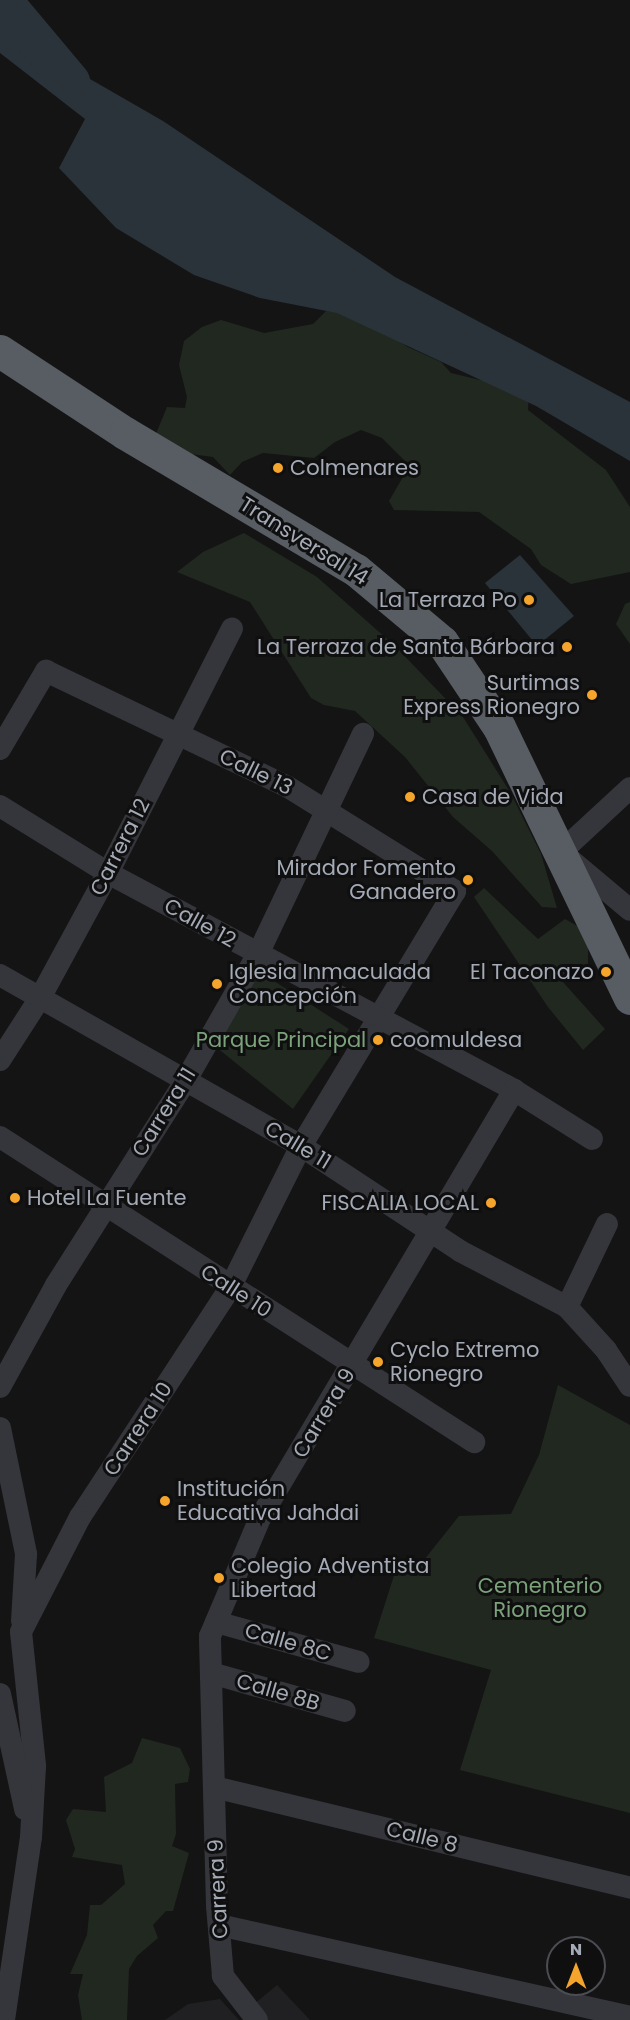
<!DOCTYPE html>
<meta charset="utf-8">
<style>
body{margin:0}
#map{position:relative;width:630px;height:2020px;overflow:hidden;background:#141415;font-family:Poppins,sans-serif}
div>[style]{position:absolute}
.built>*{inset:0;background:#202022}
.green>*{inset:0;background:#202820}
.water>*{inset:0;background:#2a3339}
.river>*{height:39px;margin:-19.5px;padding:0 19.5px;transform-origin:19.5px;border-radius:19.5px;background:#2a3339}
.minor>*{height:22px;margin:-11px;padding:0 11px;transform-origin:11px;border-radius:11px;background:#35363b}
.trunk>*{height:33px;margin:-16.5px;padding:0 16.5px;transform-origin:16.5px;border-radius:16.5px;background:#585c63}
.dots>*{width:16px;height:16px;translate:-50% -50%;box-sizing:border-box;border:3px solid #0f0f10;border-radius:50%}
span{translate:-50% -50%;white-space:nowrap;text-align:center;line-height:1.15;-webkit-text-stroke:6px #0f0f10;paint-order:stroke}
.poi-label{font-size:21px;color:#a5abb6}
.left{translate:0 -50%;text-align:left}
.right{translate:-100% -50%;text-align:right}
.street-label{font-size:21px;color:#a5abb6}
.park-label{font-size:21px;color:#7ca27c}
.north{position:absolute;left:546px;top:1936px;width:60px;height:60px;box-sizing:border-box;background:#0f0f10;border:2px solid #4b4d52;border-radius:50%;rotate:0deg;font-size:16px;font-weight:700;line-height:24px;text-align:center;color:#a5abb6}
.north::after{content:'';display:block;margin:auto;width:21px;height:27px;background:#f5a42c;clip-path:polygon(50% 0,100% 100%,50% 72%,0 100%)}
</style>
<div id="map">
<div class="built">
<div style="clip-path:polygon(277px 1985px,310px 2020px,268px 2020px,253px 2005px)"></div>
<div style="clip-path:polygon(220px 1999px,239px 2020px,165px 2020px,188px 2004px)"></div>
</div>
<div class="green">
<div style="clip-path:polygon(326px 311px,352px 312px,408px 347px,441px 362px,451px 373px,480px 380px,495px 367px,529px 390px,528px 410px,606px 470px,630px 507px,630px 572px,571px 584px,541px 565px,531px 549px,479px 512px,394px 510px,389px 501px,407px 470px,404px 460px,382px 438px,361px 430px,335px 442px,314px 458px,263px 453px,242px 462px,230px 475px,213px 457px,183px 453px,153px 441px,167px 407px,185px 408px,187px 397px,179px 365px,184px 341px,202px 327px,221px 320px,264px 333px,313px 324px)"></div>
<div style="clip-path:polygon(244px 533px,317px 577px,395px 646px,463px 717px,510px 792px,541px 854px,557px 908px,542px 907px,492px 851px,453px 817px,405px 757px,355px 711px,324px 705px,311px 698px,250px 602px,177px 572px,203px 552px)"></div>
<div style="clip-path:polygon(630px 602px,630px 644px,616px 624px,625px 604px)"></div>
<div style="clip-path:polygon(484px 888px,538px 939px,565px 919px,588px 932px,588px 967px,563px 982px,605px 1029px,583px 1050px,548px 1007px,474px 897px)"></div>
<div style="clip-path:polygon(249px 965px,349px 1029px,293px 1109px,211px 1043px)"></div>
<div style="clip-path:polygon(558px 1385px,630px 1425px,630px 1813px,460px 1770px,491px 1670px,374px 1638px,398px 1563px,424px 1560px,459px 1516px,511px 1514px,539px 1455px)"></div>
<div style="clip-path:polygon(142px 1738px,180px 1748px,190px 1769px,188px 1782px,175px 1784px,176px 1834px,172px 1846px,189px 1853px,173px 1911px,166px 1911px,153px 1925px,158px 1938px,137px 1956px,129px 1969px,127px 2020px,82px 2020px,78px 1995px,83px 1974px,70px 1974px,87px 1935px,90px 1905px,101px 1905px,125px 1884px,122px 1865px,72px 1857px,75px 1849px,66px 1820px,73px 1809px,106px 1812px,104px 1777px,132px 1763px)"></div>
</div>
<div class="water">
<div style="clip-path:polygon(0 0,13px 0,18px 24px,57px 60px,163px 121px,395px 277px,630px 402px,630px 461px,536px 406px,337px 313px,260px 298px,194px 275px,116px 228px,59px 168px,85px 119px,0 53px,0 26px,7px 25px,0 25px)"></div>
<div style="clip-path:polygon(520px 555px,574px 616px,537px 646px,485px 583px)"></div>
</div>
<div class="river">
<div style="left:2px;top:0;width:106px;rotate:50deg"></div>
</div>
<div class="minor">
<div style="left:0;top:749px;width:91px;rotate:-59.5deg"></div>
<div style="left:46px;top:671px;width:268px;rotate:25.6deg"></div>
<div style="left:288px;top:787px;width:197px;rotate:31.9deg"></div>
<div style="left:455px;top:891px;width:298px;rotate:121.1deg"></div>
<div style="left:301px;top:1146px;width:159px;rotate:116.6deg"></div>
<div style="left:230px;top:1288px;width:274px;rotate:123.2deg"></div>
<div style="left:80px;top:1517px;width:129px;rotate:117.2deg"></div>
<div style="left:21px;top:1632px;width:135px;rotate:84deg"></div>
<div style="left:35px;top:1766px;width:71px;rotate:93.2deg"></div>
<div style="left:31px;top:1837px;width:185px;rotate:98.4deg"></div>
<div style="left:630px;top:788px;width:94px;rotate:137.2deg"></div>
<div style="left:561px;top:852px;width:90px;rotate:40deg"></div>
<div style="left:0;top:806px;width:127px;rotate:31.8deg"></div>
<div style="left:108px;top:873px;width:460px;rotate:28.1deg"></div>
<div style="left:514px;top:1090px;width:92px;rotate:32.1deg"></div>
<div style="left:0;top:975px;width:346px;rotate:29.6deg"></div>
<div style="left:301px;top:1146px;width:191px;rotate:33.4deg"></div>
<div style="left:460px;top:1251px;width:121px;rotate:27.6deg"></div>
<div style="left:567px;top:1307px;width:58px;rotate:47.8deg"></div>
<div style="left:606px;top:1350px;width:43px;rotate:56.3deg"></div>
<div style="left:0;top:1060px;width:74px;rotate:-57.2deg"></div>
<div style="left:40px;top:998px;width:142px;rotate:-61.5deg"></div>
<div style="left:108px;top:873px;width:274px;rotate:-63.1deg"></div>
<div style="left:0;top:1137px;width:564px;rotate:32.76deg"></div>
<div style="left:567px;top:1307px;width:92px;rotate:-64.3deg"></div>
<div style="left:0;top:1387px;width:116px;rotate:-61.2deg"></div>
<div style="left:56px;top:1285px;width:243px;rotate:-57.6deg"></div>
<div style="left:186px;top:1080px;width:145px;rotate:-60.3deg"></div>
<div style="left:258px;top:954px;width:244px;rotate:-64.5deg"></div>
<div style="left:0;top:1428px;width:129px;rotate:78.3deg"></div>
<div style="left:26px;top:1554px;width:67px;rotate:93.4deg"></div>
<div style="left:216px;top:1622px;width:148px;rotate:15.6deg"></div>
<div style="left:211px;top:1673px;width:139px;rotate:15.8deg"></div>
<div style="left:0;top:1694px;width:118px;rotate:77.7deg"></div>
<div style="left:214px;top:1787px;width:428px;rotate:13.6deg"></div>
<div style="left:219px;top:1925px;width:421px;rotate:12.6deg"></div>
<div style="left:257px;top:2020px;width:56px;rotate:-127.7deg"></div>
<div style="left:223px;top:1976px;width:70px;rotate:-94.9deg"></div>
<div style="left:217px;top:1906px;width:270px;rotate:-91.5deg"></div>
<div style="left:210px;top:1636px;width:128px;rotate:-67deg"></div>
<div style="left:260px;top:1518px;width:498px;rotate:-59.3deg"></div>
</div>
<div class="trunk">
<div style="left:0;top:351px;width:149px;rotate:33.3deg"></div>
<div style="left:125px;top:433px;width:269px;rotate:30.7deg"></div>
<div style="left:356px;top:570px;width:112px;rotate:39.9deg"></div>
<div style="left:442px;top:642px;width:102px;rotate:56.2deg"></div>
<div style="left:499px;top:727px;width:301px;rotate:64.2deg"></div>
</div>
<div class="dots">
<div style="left:278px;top:468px;background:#f5a42c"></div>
<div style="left:529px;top:600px;background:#f5a42c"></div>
<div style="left:567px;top:647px;background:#f5a42c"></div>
<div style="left:592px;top:695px;background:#f5a42c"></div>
<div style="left:410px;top:797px;background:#f5a42c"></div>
<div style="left:468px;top:880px;background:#f5a42c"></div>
<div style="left:606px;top:972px;background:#f5a42c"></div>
<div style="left:217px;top:984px;background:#f5a42c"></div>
<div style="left:378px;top:1040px;background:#f5a42c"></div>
<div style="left:15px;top:1198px;background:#f5a42c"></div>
<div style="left:491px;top:1203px;background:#f5a42c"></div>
<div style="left:378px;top:1362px;background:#f5a42c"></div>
<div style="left:165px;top:1501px;background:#f5a42c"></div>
<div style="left:219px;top:1578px;background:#f5a42c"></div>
</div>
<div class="poi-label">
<span class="left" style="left:290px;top:468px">Colmenares</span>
<span class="right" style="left:517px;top:600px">La Terraza Po</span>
<span class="right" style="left:555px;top:647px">La Terraza de Santa Bárbara</span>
<span class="right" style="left:580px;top:695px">Surtimas<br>Express Rionegro</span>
<span class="left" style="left:422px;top:797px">Casa de Vida</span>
<span class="right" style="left:456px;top:880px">Mirador Fomento<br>Ganadero</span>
<span class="left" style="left:229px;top:984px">Iglesia Inmaculada<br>Concepción</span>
<span class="right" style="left:594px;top:972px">El Taconazo</span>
<span class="left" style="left:390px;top:1040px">coomuldesa</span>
<span class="left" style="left:27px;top:1198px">Hotel La Fuente</span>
<span class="right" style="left:479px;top:1203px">FISCALIA LOCAL</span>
<span class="left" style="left:390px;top:1362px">Cyclo Extremo<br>Rionegro</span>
<span class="left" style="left:177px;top:1501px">Institución<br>Educativa Jahdai</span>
<span class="left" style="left:231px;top:1578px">Colegio Adventista<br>Libertad</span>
</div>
<div class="street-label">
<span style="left:304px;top:541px;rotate:32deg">Transversal 14</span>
<span style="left:256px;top:772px;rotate:26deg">Calle 13</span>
<span style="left:120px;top:847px;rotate:-63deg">Carrera 12</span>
<span style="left:200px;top:923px;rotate:29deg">Calle 12</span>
<span style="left:164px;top:1112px;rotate:-58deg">Carrera 11</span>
<span style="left:298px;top:1145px;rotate:31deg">Calle 11</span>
<span style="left:236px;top:1291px;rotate:33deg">Calle 10</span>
<span style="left:324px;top:1413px;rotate:-59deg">Carrera 9</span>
<span style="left:138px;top:1429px;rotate:-57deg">Carrera 10</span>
<span style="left:288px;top:1642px;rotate:16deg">Calle 8C</span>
<span style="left:278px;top:1692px;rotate:16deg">Calle 8B</span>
<span style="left:422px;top:1837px;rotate:14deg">Calle 8</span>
<span style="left:218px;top:1889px;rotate:-93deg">Carrera 9</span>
</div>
<div class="park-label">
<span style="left:281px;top:1040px">Parque Principal</span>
<span style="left:540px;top:1598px">Cementerio<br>Rionegro</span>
</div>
<div class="north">N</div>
</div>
